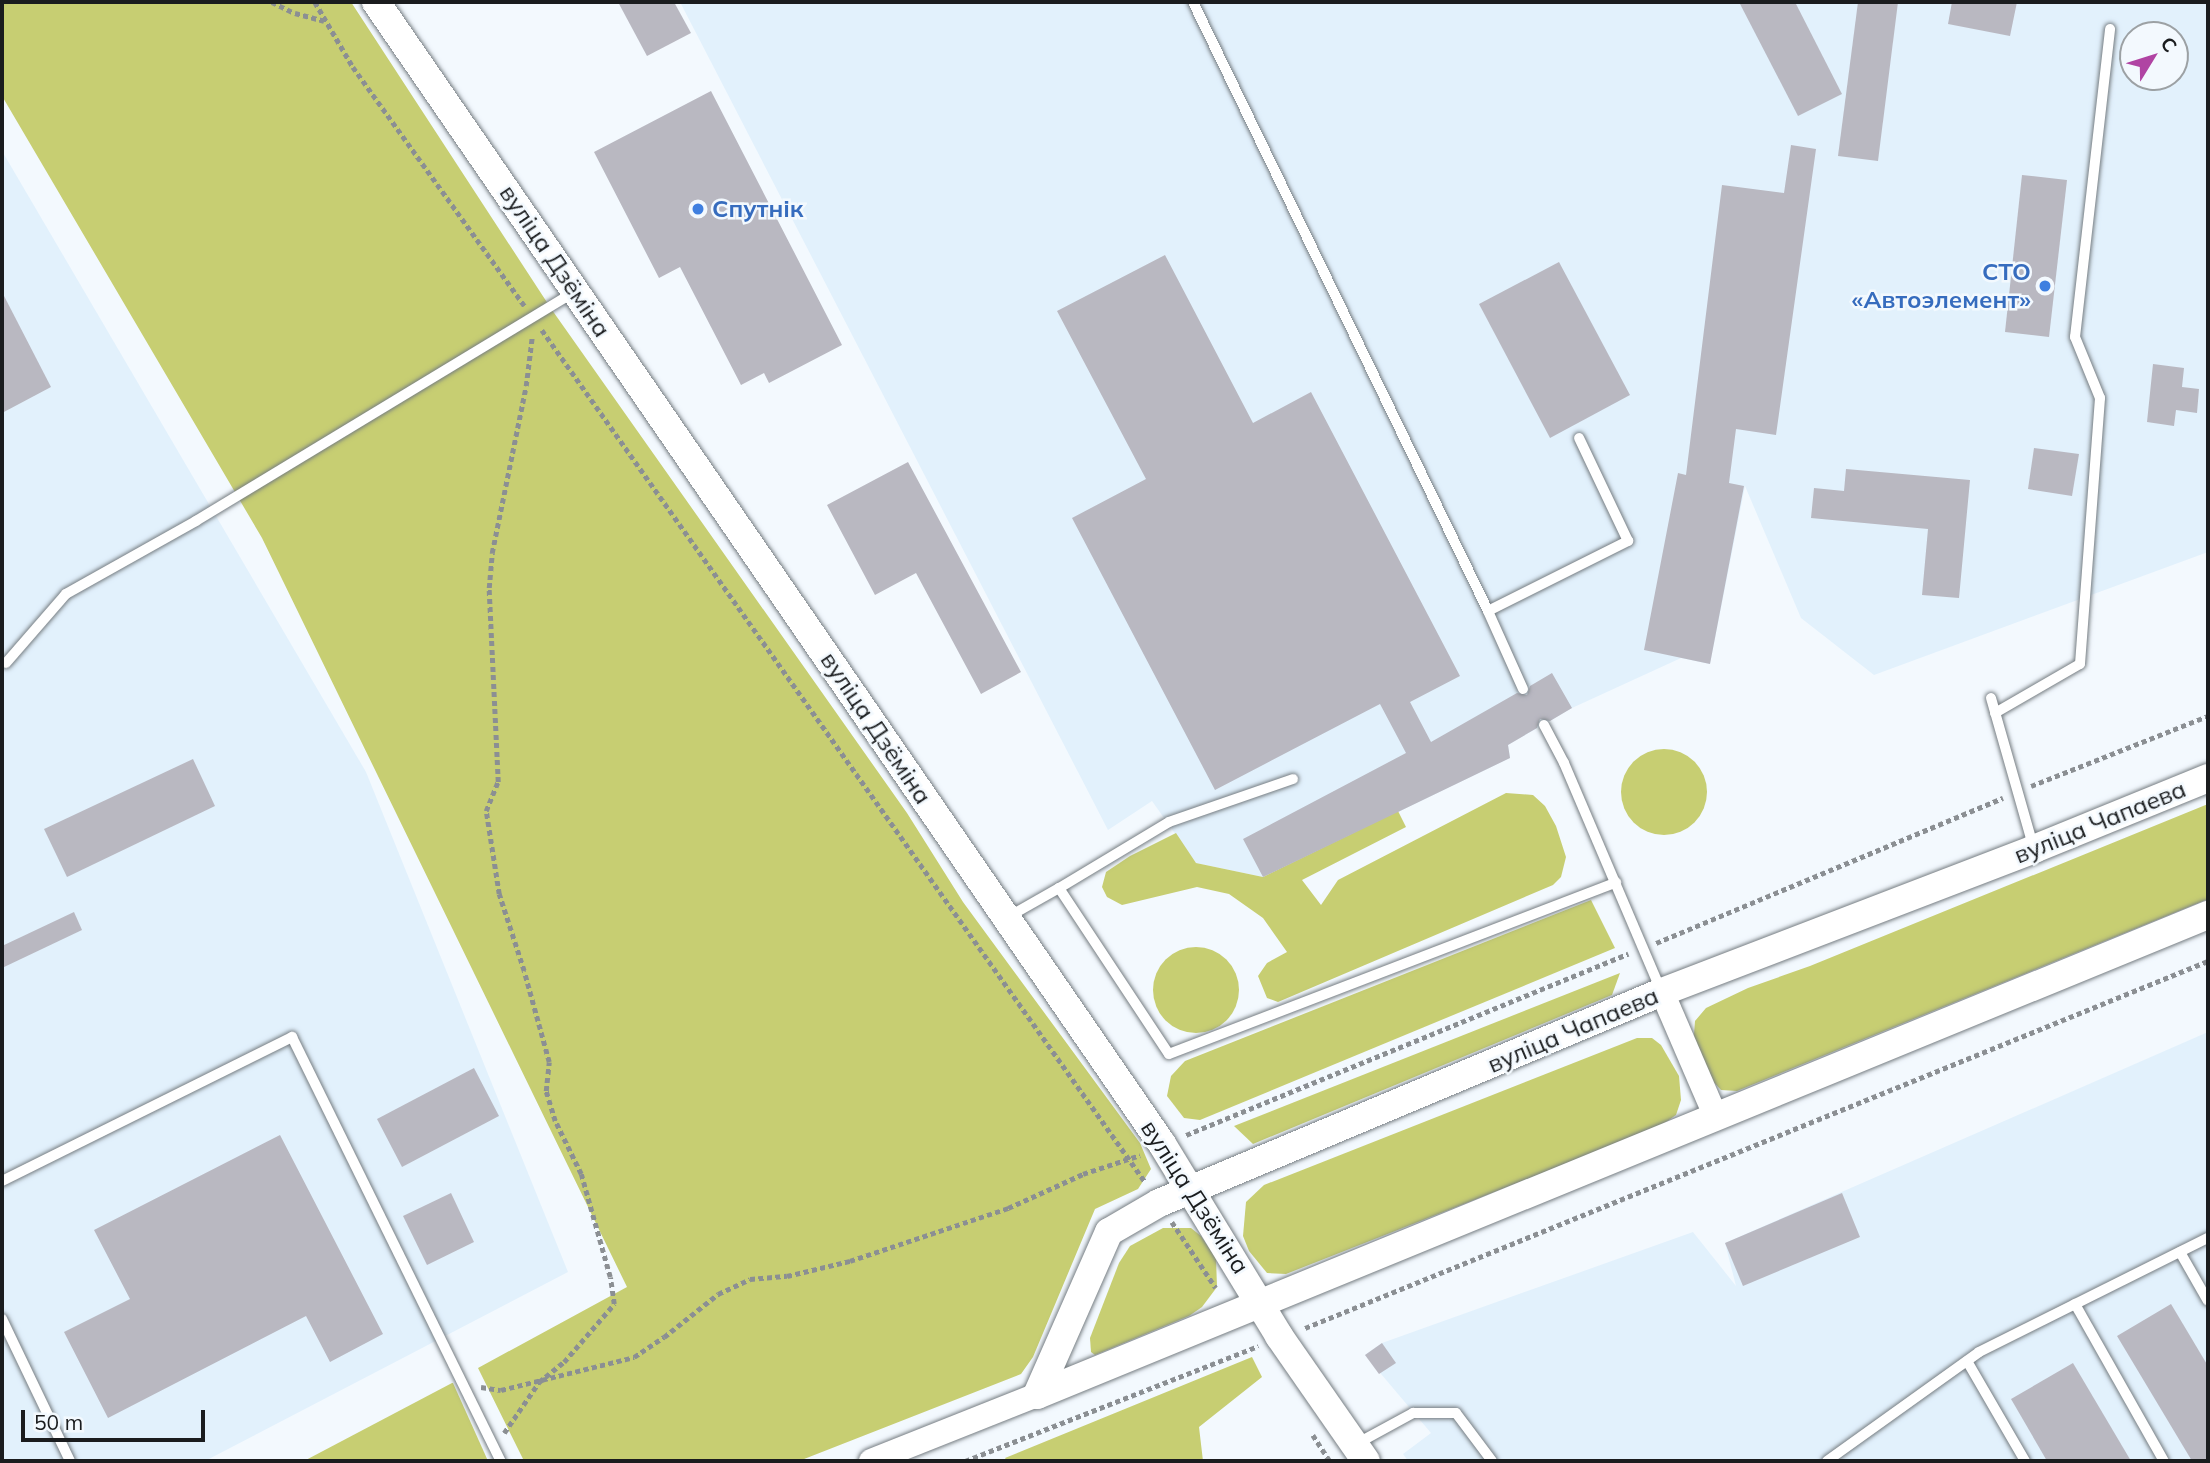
<!DOCTYPE html>
<meta charset="utf-8">
<style>
body{margin:0}
#map{position:relative;width:2210px;height:1463px;overflow:hidden;background:#f3f9fe;font-family:Mulish,sans-serif}
div>[style]{position:absolute}
.built>*{inset:0;background:#e2f1fc}
.green>*{inset:0;background:#c7ce72}
.round{border-radius:50%}
.building>*{inset:0;background:#b9b8c1}
.path>*{height:4.5px;margin-top:-2.25px;transform-origin:0;background:repeating-linear-gradient(90deg,#8b8f93 0 5px,transparent 0 8.5px)}
.roads{filter:drop-shadow(0 0 2px #767d82) drop-shadow(0 0 2px #767d82)}
.service>*{height:10px;margin:-5px;padding:0 5px;transform-origin:5px;border-radius:5px;background:#fff}
.tertiary>*{height:24px;margin:-12px;padding:0 12px;transform-origin:12px;border-radius:12px;background:#fff}
.secondary>*{height:28px;margin:-14px;padding:0 14px;transform-origin:14px;border-radius:14px;background:#fff}
.dots>*{width:19px;height:19px;translate:-50% -50%;box-sizing:border-box;border:4px solid #f3f9fe;border-radius:50%}
span{translate:-50% -50%;white-space:nowrap;text-align:center;line-height:1.15;-webkit-text-stroke:5px #f3f9fe;paint-order:stroke}
.shop-label{font-size:24px;color:#366cbe;font-weight:700}
.left{translate:0 -50%;text-align:left}
.right{translate:-100% -50%;text-align:right}
.street-label{font-size:24px;color:#1a1c1e}
.frame{position:absolute;inset:0;border:4px solid #1a1c1e;pointer-events:none}
.north{position:absolute;left:2119px;top:21px;width:70px;height:70px;box-sizing:border-box;background:#f3f9fe;border:2px solid #9ca1a4;border-radius:50%;rotate:52deg;font-size:19px;font-weight:700;line-height:28px;text-align:center;color:#1a1c1e}
.north::after{content:'';display:block;margin:auto;width:24px;height:32px;background:#b044a3;clip-path:polygon(50% 0,100% 100%,50% 72%,0 100%)}
.scale{position:absolute;left:21px;top:1410px;width:184px;height:32px;box-sizing:border-box;border:4px solid #1a1c1e;border-top:0;padding-left:9px;font-size:21px;line-height:24px;white-space:nowrap;color:#1a1c1e;-webkit-text-stroke:5px #f3f9fe;paint-order:stroke}
</style>
<div id="map">
<div class="built">
<div style="clip-path:polygon(evenodd,680px 2px,2208px 2px,2208px 552px,1874px 675px,1801px 618px,1745px 486px,1710px 664px,1681px 658px,1572px 708px,1508px 745px,1510px 758px,1263px 877px,1196px 863px,1152px 801px,1108px 830px,680px 2px,2133px 35px,2175px 35px,2175px 77px,2133px 77px,2133px 35px)"></div>
<div style="clip-path:polygon(2px 151px,366px 772px,568px 1272px,205px 1461px,2px 1461px)"></div>
<div style="clip-path:polygon(2208px 1032px,2208px 1461px,1408px 1461px,1403px 1454px,1431px 1433px,1365px 1355px,1382px 1343px,1693px 1232px,1736px 1286px,1725px 1243px)"></div>
</div>
<div class="green">
<div style="clip-path:polygon(2px 2px,351px 2px,552px 310px,907px 813px,963px 902px,1140px 1143px,1151px 1169px,1138px 1189px,1095px 1209px,1033px 1357px,1021px 1374px,799px 1461px,524px 1461px,478px 1368px,627px 1287px,262px 538px,2px 96px)"></div>
<div class="round" style="left:1621px;top:749px;width:86px;height:86px"></div>
<div style="clip-path:polygon(1506px 793px,1533px 795px,1545px 806px,1556px 826px,1566px 857px,1561px 877px,1553px 885px,1278px 1002px,1267px 998px,1258px 976px,1267px 963px,1287px 952px,1263px 918px,1229px 894px,1197px 887px,1122px 905px,1107px 897px,1102px 887px,1106px 872px,1130px 856px,1176px 833px,1196px 863px,1263px 877px,1398px 811px,1406px 827px,1302px 880px,1321px 905px,1338px 880px)"></div>
<div style="clip-path:polygon(2208px 804px,2208px 899px,1737px 1091px,1721px 1090px,1709px 1077px,1695px 1047px,1694px 1034px,1695px 1021px,1706px 1008px,1748px 988px,1810px 966px)"></div>
<div style="clip-path:polygon(1591px 900px,1615px 948px,1200px 1120px,1184px 1118px,1167px 1096px,1171px 1076px,1185px 1061px)"></div>
<div class="round" style="left:1153px;top:947px;width:86px;height:86px"></div>
<div style="clip-path:polygon(1620px 973px,1612px 995px,1253px 1144px,1234px 1126px)"></div>
<div style="clip-path:polygon(1637px 1038px,1652px 1038px,1661px 1045px,1679px 1076px,1681px 1100px,1676px 1115px,1659px 1127px,1286px 1274px,1267px 1273px,1249px 1251px,1243px 1236px,1246px 1202px,1264px 1185px)"></div>
<div style="clip-path:polygon(1163px 1228px,1191px 1228px,1201px 1236px,1216px 1258px,1217px 1287px,1202px 1307px,1189px 1316px,1095px 1355px,1091px 1352px,1090px 1338px,1119px 1263px,1130px 1246px)"></div>
<div style="clip-path:polygon(1252px 1357px,1262px 1377px,1199px 1427px,1203px 1461px,1007px 1461px,1005px 1458px)"></div>
<div style="clip-path:polygon(453px 1383px,488px 1461px,304px 1461px,452px 1383px)"></div>
</div>
<div class="building">
<div style="clip-path:polygon(618px 2px,674px 2px,691px 33px,647px 56px)"></div>
<div style="clip-path:polygon(1739px 2px,1795px 2px,1842px 94px,1798px 116px)"></div>
<div style="clip-path:polygon(1858px 2px,1898px 2px,1878px 161px,1838px 156px)"></div>
<div style="clip-path:polygon(1952px 2px,2017px 2px,2010px 36px,1948px 24px)"></div>
<div style="clip-path:polygon(711px 91px,842px 345px,769px 383px,764px 373px,741px 385px,680px 267px,659px 278px,594px 152px)"></div>
<div style="clip-path:polygon(1791px 145px,1816px 149px,1776px 435px,1736px 429px,1729px 483px,1744px 486px,1710px 664px,1644px 650px,1678px 473px,1686px 475px,1722px 185px,1784px 193px)"></div>
<div style="clip-path:polygon(2022px 175px,2067px 180px,2049px 337px,2005px 332px)"></div>
<div style="clip-path:polygon(1165px 255px,1253px 423px,1311px 392px,1460px 676px,1410px 702px,1431px 742px,1517px 693px,1527px 695px,1530px 686px,1552px 673px,1572px 708px,1550px 721px,1540px 719px,1537px 728px,1508px 745px,1510px 758px,1263px 877px,1243px 839px,1406px 753px,1380px 704px,1215px 790px,1072px 518px,1146px 479px,1057px 311px)"></div>
<div style="clip-path:polygon(1559px 262px,1630px 395px,1550px 438px,1479px 304px)"></div>
<div style="clip-path:polygon(2px 292px,51px 387px,2px 413px)"></div>
<div style="clip-path:polygon(2153px 364px,2184px 368px,2182px 387px,2199px 389px,2197px 413px,2176px 410px,2174px 426px,2147px 422px)"></div>
<div style="clip-path:polygon(2034px 448px,2079px 454px,2072px 496px,2028px 489px)"></div>
<div style="clip-path:polygon(908px 462px,1021px 672px,981px 694px,916px 573px,875px 595px,827px 505px)"></div>
<div style="clip-path:polygon(1846px 469px,1970px 480px,1959px 598px,1922px 595px,1928px 529px,1811px 518px,1814px 488px,1844px 491px)"></div>
<div style="clip-path:polygon(193px 759px,215px 806px,67px 877px,44px 829px)"></div>
<div style="clip-path:polygon(74px 912px,82px 930px,2px 968px,2px 946px)"></div>
<div style="clip-path:polygon(474px 1068px,499px 1116px,402px 1167px,377px 1119px)"></div>
<div style="clip-path:polygon(280px 1135px,383px 1334px,330px 1362px,306px 1316px,108px 1418px,64px 1332px,130px 1299px,94px 1230px)"></div>
<div style="clip-path:polygon(451px 1193px,474px 1242px,427px 1265px,403px 1216px)"></div>
<div style="clip-path:polygon(1842px 1193px,1860px 1237px,1743px 1286px,1725px 1243px)"></div>
<div style="clip-path:polygon(2171px 1304px,2208px 1366px,2208px 1461px,2192px 1461px,2117px 1336px)"></div>
<div style="clip-path:polygon(1382px 1343px,1396px 1363px,1379px 1374px,1365px 1355px)"></div>
<div style="clip-path:polygon(2073px 1363px,2131px 1461px,2047px 1461px,2011px 1399px)"></div>
</div>
<div class="path">
<div style="left:272px;top:2px;width:25px;rotate:26deg"></div>
<div style="left:295px;top:13px;width:30px;rotate:15deg"></div>
<div style="left:315px;top:2px;width:75px;rotate:59.7deg"></div>
<div style="left:353px;top:67px;width:294px;rotate:54.3deg"></div>
<div style="left:542px;top:330px;width:1045px;rotate:54.7deg"></div>
<div style="left:2031px;top:786px;width:190px;rotate:-21.6deg"></div>
<div style="left:1656px;top:943px;width:376px;rotate:-22.7deg"></div>
<div style="left:1186px;top:1135px;width:478px;rotate:-22.3deg"></div>
<div style="left:1172px;top:1222px;width:79px;rotate:56.3deg"></div>
<div style="left:1305px;top:1328px;width:975px;rotate:-22.12deg"></div>
<div style="left:481px;top:1387px;width:20px;rotate:9deg"></div>
<div style="left:501px;top:1390px;width:137px;rotate:-13.9deg"></div>
<div style="left:634px;top:1357px;width:36px;rotate:-34deg"></div>
<div style="left:664px;top:1337px;width:69px;rotate:-38.5deg"></div>
<div style="left:718px;top:1294px;width:35px;rotate:-25deg"></div>
<div style="left:750px;top:1279px;width:37px;rotate:-5deg"></div>
<div style="left:787px;top:1276px;width:65px;rotate:-13.4deg"></div>
<div style="left:850px;top:1261px;width:167px;rotate:-18.5deg"></div>
<div style="left:1008px;top:1208px;width:82px;rotate:-24.4deg"></div>
<div style="left:1083px;top:1174px;width:60px;rotate:-18.4deg"></div>
<div style="left:504px;top:1433px;width:62px;rotate:-55.5deg"></div>
<div style="left:539px;top:1382px;width:32px;rotate:-39deg"></div>
<div style="left:564px;top:1362px;width:77px;rotate:-49.2deg"></div>
<div style="left:614px;top:1304px;width:27px;rotate:-98deg"></div>
<div style="left:610px;top:1277px;width:107px;rotate:-105.7deg"></div>
<div style="left:581px;top:1174px;width:59px;rotate:-116.1deg"></div>
<div style="left:555px;top:1121px;width:31px;rotate:-107deg"></div>
<div style="left:546px;top:1091px;width:29px;rotate:-84deg"></div>
<div style="left:549px;top:1062px;width:94px;rotate:-105.4deg"></div>
<div style="left:524px;top:971px;width:81px;rotate:-108deg"></div>
<div style="left:499px;top:894px;width:84px;rotate:-98.9deg"></div>
<div style="left:486px;top:811px;width:31px;rotate:-68deg"></div>
<div style="left:498px;top:782px;width:194px;rotate:-92.7deg"></div>
<div style="left:489px;top:588px;width:35px;rotate:-85deg"></div>
<div style="left:492px;top:553px;width:170px;rotate:-78.5deg"></div>
<div style="left:526px;top:386px;width:49px;rotate:-83deg"></div>
<div style="left:1313px;top:1435px;width:31px;rotate:57deg"></div>
<div style="left:965px;top:1461px;width:315px;rotate:-21.4deg"></div>
</div>
<div class="roads">
<div class="service">
<div style="left:1193px;top:2px;width:677px;rotate:64.15deg"></div>
<div style="left:6px;top:663px;width:91px;rotate:-49deg"></div>
<div style="left:66px;top:594px;width:149px;rotate:-29.3deg"></div>
<div style="left:196px;top:521px;width:441px;rotate:-31.2deg"></div>
<div style="left:1523px;top:689px;width:85px;rotate:-114.2deg"></div>
<div style="left:1488px;top:611px;width:157px;rotate:-26.6deg"></div>
<div style="left:1628px;top:541px;width:114px;rotate:-115.4deg"></div>
<div style="left:1991px;top:698px;width:153px;rotate:74.1deg"></div>
<div style="left:1995px;top:713px;width:98px;rotate:-30deg"></div>
<div style="left:2080px;top:664px;width:267px;rotate:-85.7deg"></div>
<div style="left:2100px;top:398px;width:66px;rotate:-112.3deg"></div>
<div style="left:2075px;top:337px;width:310px;rotate:-83.5deg"></div>
<div style="left:1544px;top:725px;width:43px;rotate:62.2deg"></div>
<div style="left:1564px;top:763px;width:245px;rotate:66.9deg"></div>
<div style="left:1293px;top:779px;width:131px;rotate:160.9deg"></div>
<div style="left:1169px;top:822px;width:128px;rotate:149deg"></div>
<div style="left:1059px;top:888px;width:199px;rotate:56.5deg"></div>
<div style="left:1169px;top:1054px;width:479px;rotate:-21deg"></div>
<div style="left:1008px;top:917px;width:59px;rotate:-29.6deg"></div>
<div style="left:2px;top:1181px;width:324px;rotate:-26.4deg"></div>
<div style="left:292px;top:1037px;width:473px;rotate:63.8deg"></div>
<div style="left:2180px;top:1252px;width:56px;rotate:60.3deg"></div>
<div style="left:2075px;top:1304px;width:180px;rotate:60.5deg"></div>
<div style="left:2px;top:1319px;width:157px;rotate:64.4deg"></div>
<div style="left:1967px;top:1361px;width:116px;rotate:59.9deg"></div>
<div style="left:1358px;top:1443px;width:63px;rotate:-28.6deg"></div>
<div style="left:1413px;top:1413px;width:43px"></div>
<div style="left:1456px;top:1413px;width:60px;rotate:53.1deg"></div>
<div style="left:1827px;top:1461px;width:187px;rotate:-35.6deg"></div>
<div style="left:1979px;top:1352px;width:256px;rotate:-26.5deg"></div>
</div>
<div class="tertiary">
<div style="left:1662px;top:992px;width:134px;rotate:66.7deg"></div>
<div style="left:871px;top:1461px;width:179px;rotate:-21.7deg"></div>
</div>
<div class="secondary">
<div style="left:376px;top:2px;width:1386px;rotate:55.46deg"></div>
<div style="left:1162px;top:1144px;width:225px;rotate:58.6deg"></div>
<div style="left:1279px;top:1336px;width:152px;rotate:55.2deg"></div>
<div style="left:1037px;top:1395px;width:178px;rotate:-66.2deg"></div>
<div style="left:1109px;top:1232px;width:58px;rotate:-30.1deg"></div>
<div style="left:1159px;top:1203px;width:545px;rotate:-22.76deg"></div>
<div style="left:1662px;top:992px;width:399px;rotate:-21deg"></div>
<div style="left:2034px;top:849px;width:188px;rotate:-22.2deg"></div>
<div style="left:1037px;top:1395px;width:1266px;rotate:-22.29deg"></div>
</div>
</div>
<div class="dots">
<div style="left:698px;top:209px;background:#3f7fe0"></div>
<div style="left:2045px;top:286px;background:#3f7fe0"></div>
</div>
<div class="shop-label">
<span class="left" style="left:712px;top:209px">Спутнік</span>
<span class="right" style="left:2031px;top:286px">СТО<br>«Автоэлемент»</span>
</div>
<div class="street-label">
<span style="left:555px;top:261px;rotate:56deg">вуліца Дзёміна</span>
<span style="left:876px;top:728px;rotate:56deg">вуліца Дзёміна</span>
<span style="left:2100px;top:822px;rotate:-22deg">вуліца Чапаева</span>
<span style="left:1573px;top:1030px;rotate:-23deg">вуліца Чапаева</span>
<span style="left:1195px;top:1197px;rotate:57deg">вуліца Дзёміна</span>
</div>
<div class="frame"></div>
<div class="north">С</div>
<div class="scale">50 m</div>
</div>
